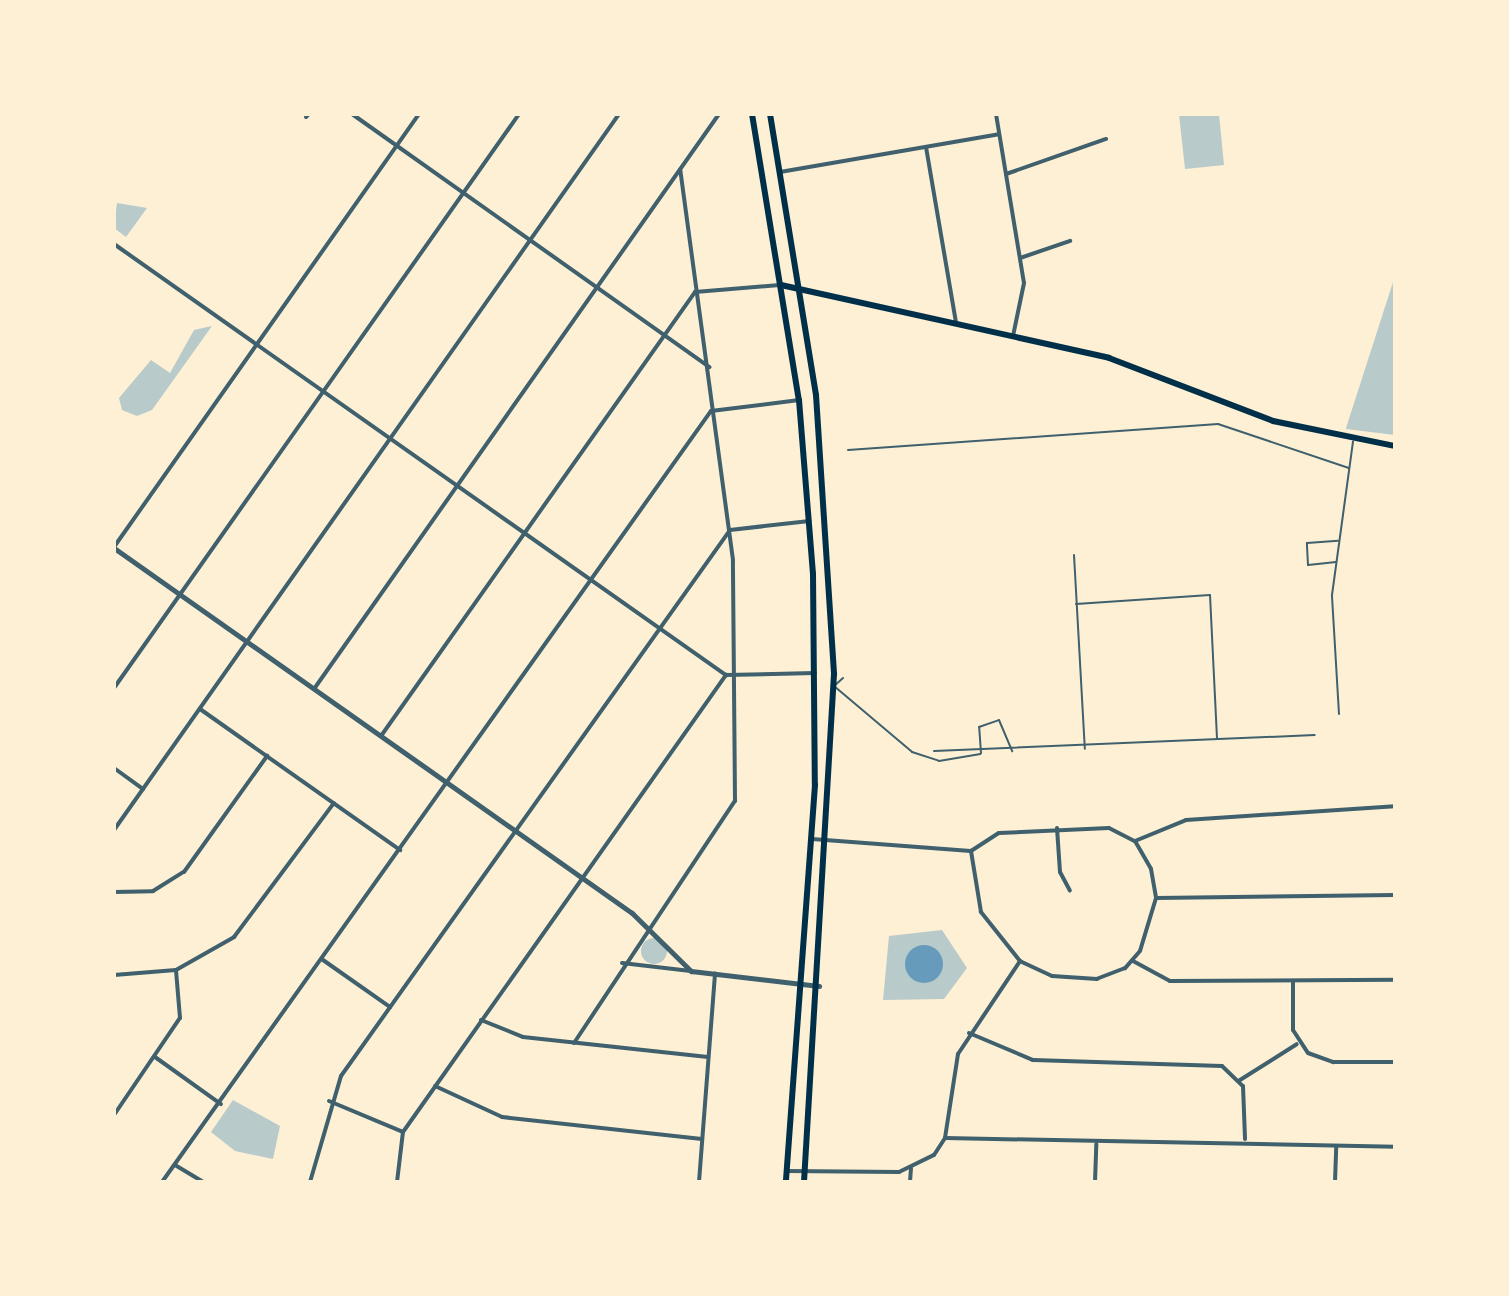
<!DOCTYPE html>
<style>
body{margin:0}
#map{position:relative;width:1509px;height:1296px;overflow:hidden;background:#fdf0d5;font-family:Spectral,serif}
div>[style]{position:absolute}
.green>*{inset:0;background:#b9caca}
.round{border-radius:50%}
.water>*{inset:0;background:#669bbc}
.service>*{height:2px;margin:-1px;padding:0 1px;transform-origin:1px;border-radius:1px;background:#3f606c}
.minor>*{height:4px;margin:-2px;padding:0 2px;transform-origin:2px;border-radius:2px;background:#3f606c}
.tertiary>*{height:5px;margin:-2.5px;padding:0 2.5px;transform-origin:2.5px;border-radius:2.5px;background:#3f606c}
.secondary>*{height:6px;margin:-3px;padding:0 3px;transform-origin:3px;border-radius:3px;background:#003049}
.primary>*{height:6px;margin:-3px;padding:0 3px;transform-origin:3px;border-radius:3px;background:#003049}
span{translate:-50% -50%;white-space:nowrap;text-align:center;line-height:1.15;-webkit-text-stroke:7px #fdf0d5;paint-order:stroke}
.frame{position:absolute;inset:0;border:116px solid #fdf0d5;pointer-events:none}
</style>
<div id="map">
<div class="green">
<div style="clip-path:polygon(1179px 114px,1219px 114px,1224px 165px,1185px 169px)"></div>
<div style="clip-path:polygon(117px 203px,147px 208px,126px 237px,114px 228px)"></div>
<div style="clip-path:polygon(1395px 276px,1395px 435px,1346px 429px,1346px 428px)"></div>
<div style="clip-path:polygon(212px 326px,152px 410px,137px 416px,122px 410px,119px 398px,151px 360px,170px 373px,194px 330px)"></div>
<div style="clip-path:polygon(942px 930px,967px 968px,944px 999px,883px 1000px,889px 936px)"></div>
<div class="round" style="left:641px;top:938px;width:26px;height:26px"></div>
<div style="clip-path:polygon(233px 1100px,280px 1126px,273px 1159px,235px 1151px,211px 1132px)"></div>
</div>
<div class="water">
<div class="round" style="left:905px;top:945px;width:38px;height:38px"></div>
</div>
<div class="service">
<div style="left:848px;top:450px;width:371px;rotate:-4deg"></div>
<div style="left:1218px;top:424px;width:138px;rotate:18.6deg"></div>
<div style="left:1074px;top:555px;width:194px;rotate:86.8deg"></div>
<div style="left:1336px;top:562px;width:28px;rotate:174deg"></div>
<div style="left:1308px;top:565px;width:22px;rotate:-93deg"></div>
<div style="left:1307px;top:543px;width:31px;rotate:-4deg"></div>
<div style="left:1076px;top:604px;width:134px;rotate:-3.8deg"></div>
<div style="left:1210px;top:595px;width:144px;rotate:87.2deg"></div>
<div style="left:843px;top:678px;width:12px;rotate:138deg"></div>
<div style="left:834px;top:686px;width:102px;rotate:40.2deg"></div>
<div style="left:912px;top:752px;width:28px;rotate:18deg"></div>
<div style="left:939px;top:761px;width:42px;rotate:-9.7deg"></div>
<div style="left:1339px;top:714px;width:119px;rotate:-93.4deg"></div>
<div style="left:1332px;top:595px;width:155px;rotate:-82.2deg"></div>
<div style="left:934px;top:751px;width:381px;rotate:-2.4deg"></div>
<div style="left:981px;top:753px;width:26px;rotate:-94deg"></div>
<div style="left:979px;top:727px;width:21px;rotate:-19deg"></div>
<div style="left:999px;top:720px;width:34px;rotate:67deg"></div>
</div>
<div class="minor">
<div style="left:352px;top:114px;width:438px;rotate:35.3deg"></div>
<div style="left:996px;top:114px;width:171px;rotate:80.6deg"></div>
<div style="left:1024px;top:283px;width:54px;rotate:101.7deg"></div>
<div style="left:306px;top:117px;width:4px;rotate:-45deg"></div>
<div style="left:926px;top:147px;width:178px;rotate:80.3deg"></div>
<div style="left:780px;top:172px;width:222px;rotate:-9.8deg"></div>
<div style="left:1006px;top:174px;width:106px;rotate:-19.3deg"></div>
<div style="left:114px;top:244px;width:749px;rotate:35.16deg"></div>
<div style="left:726px;top:675px;width:89px;rotate:-1.3deg"></div>
<div style="left:1020px;top:258px;width:53px;rotate:-18.8deg"></div>
<div style="left:114px;top:547px;width:530px;rotate:-54.84deg"></div>
<div style="left:114px;top:688px;width:702px;rotate:-54.79deg"></div>
<div style="left:314px;top:689px;width:703px;rotate:-54.84deg"></div>
<div style="left:200px;top:709px;width:245px;rotate:35.2deg"></div>
<div style="left:381px;top:736px;width:544px;rotate:-54.73deg"></div>
<div style="left:695px;top:292px;width:85px;rotate:-4.7deg"></div>
<div style="left:114px;top:768px;width:36px;rotate:36deg"></div>
<div style="left:1057px;top:828px;width:44px;rotate:86.1deg"></div>
<div style="left:1060px;top:872px;width:21px;rotate:62deg"></div>
<div style="left:114px;top:830px;width:876px;rotate:-54.8deg"></div>
<div style="left:812px;top:839px;width:159px;rotate:4.3deg"></div>
<div style="left:971px;top:851px;width:33px;rotate:-33deg"></div>
<div style="left:999px;top:833px;width:110px;rotate:-2.6deg"></div>
<div style="left:1109px;top:828px;width:29px;rotate:27deg"></div>
<div style="left:1135px;top:841px;width:32px;rotate:60deg"></div>
<div style="left:1151px;top:869px;width:29px;rotate:80deg"></div>
<div style="left:1156px;top:898px;width:55px;rotate:106.8deg"></div>
<div style="left:1140px;top:951px;width:23px;rotate:131deg"></div>
<div style="left:1125px;top:968px;width:30px;rotate:159deg"></div>
<div style="left:1097px;top:979px;width:45px;rotate:-176.2deg"></div>
<div style="left:1052px;top:976px;width:35px;rotate:-155deg"></div>
<div style="left:1020px;top:961px;width:63px;rotate:-128.5deg"></div>
<div style="left:981px;top:912px;width:62px;rotate:-99.3deg"></div>
<div style="left:1135px;top:841px;width:55px;rotate:-22.4deg"></div>
<div style="left:1186px;top:820px;width:209px;rotate:-3.8deg"></div>
<div style="left:114px;top:892px;width:39px;rotate:-1deg"></div>
<div style="left:153px;top:891px;width:36px;rotate:-32deg"></div>
<div style="left:184px;top:872px;width:143px;rotate:-54.4deg"></div>
<div style="left:1156px;top:898px;width:239px;rotate:-0.7deg"></div>
<div style="left:323px;top:960px;width:82px;rotate:35deg"></div>
<div style="left:1133px;top:961px;width:42px;rotate:28.4deg"></div>
<div style="left:1170px;top:981px;width:225px;rotate:-0.3deg"></div>
<div style="left:622px;top:963px;width:69px;rotate:6.6deg"></div>
<div style="left:114px;top:975px;width:62px;rotate:-4.6deg"></div>
<div style="left:176px;top:970px;width:67px;rotate:-29.6deg"></div>
<div style="left:234px;top:937px;width:167px;rotate:-53.3deg"></div>
<div style="left:1293px;top:982px;width:48px;rotate:90deg"></div>
<div style="left:1293px;top:1030px;width:27px;rotate:57deg"></div>
<div style="left:1308px;top:1053px;width:27px;rotate:20deg"></div>
<div style="left:1333px;top:1062px;width:62px"></div>
<div style="left:481px;top:1020px;width:45px;rotate:22deg"></div>
<div style="left:523px;top:1037px;width:186px;rotate:6.2deg"></div>
<div style="left:969px;top:1033px;width:69px;rotate:22.9deg"></div>
<div style="left:1033px;top:1060px;width:189px;rotate:1.8deg"></div>
<div style="left:1222px;top:1066px;width:29px;rotate:44deg"></div>
<div style="left:1243px;top:1086px;width:53px;rotate:87.8deg"></div>
<div style="left:574px;top:1043px;width:291px;rotate:-56.4deg"></div>
<div style="left:735px;top:801px;width:241px;rotate:-90.5deg"></div>
<div style="left:733px;top:560px;width:394px;rotate:-97.7deg"></div>
<div style="left:155px;top:1057px;width:81px;rotate:35.5deg"></div>
<div style="left:1240px;top:1080px;width:67px;rotate:-32.3deg"></div>
<div style="left:435px;top:1086px;width:74px;rotate:24.8deg"></div>
<div style="left:502px;top:1117px;width:201px;rotate:6.3deg"></div>
<div style="left:329px;top:1101px;width:80px;rotate:22.7deg"></div>
<div style="left:114px;top:1115px;width:117px;rotate:-55.8deg"></div>
<div style="left:180px;top:1018px;width:48px;rotate:-94.8deg"></div>
<div style="left:945px;top:1138px;width:450px;rotate:1.1deg"></div>
<div style="left:175px;top:1165px;width:33px;rotate:31deg"></div>
<div style="left:787px;top:1171px;width:112px;rotate:0.5deg"></div>
<div style="left:899px;top:1172px;width:39px;rotate:-26deg"></div>
<div style="left:934px;top:1155px;width:20px;rotate:-57deg"></div>
<div style="left:945px;top:1138px;width:85px;rotate:-81.2deg"></div>
<div style="left:958px;top:1054px;width:112px;rotate:-56.3deg"></div>
<div style="left:162px;top:1182px;width:946px;rotate:-54.55deg"></div>
<div style="left:711px;top:411px;width:89px;rotate:-7.1deg"></div>
<div style="left:310px;top:1182px;width:110px;rotate:-73.7deg"></div>
<div style="left:341px;top:1076px;width:670px;rotate:-54.53deg"></div>
<div style="left:730px;top:530px;width:80px;rotate:-6.5deg"></div>
<div style="left:397px;top:1182px;width:50px;rotate:-83.2deg"></div>
<div style="left:403px;top:1132px;width:560px;rotate:-54.75deg"></div>
<div style="left:699px;top:1182px;width:209px;rotate:-85.6deg"></div>
<div style="left:910px;top:1182px;width:14px;rotate:-86deg"></div>
<div style="left:1095px;top:1182px;width:38px;rotate:-88deg"></div>
<div style="left:1335px;top:1182px;width:35px;rotate:-88deg"></div>
</div>
<div class="tertiary">
<div style="left:114px;top:548px;width:634px;rotate:35.17deg"></div>
<div style="left:632px;top:913px;width:83px;rotate:44.5deg"></div>
<div style="left:691px;top:971px;width:129px;rotate:6.7deg"></div>
</div>
<div class="secondary">
<div style="left:781px;top:285px;width:336px;rotate:12.5deg"></div>
<div style="left:1109px;top:358px;width:176px;rotate:21deg"></div>
<div style="left:1273px;top:421px;width:125px;rotate:11.6deg"></div>
</div>
<div class="primary">
<div style="left:752px;top:114px;width:290px;rotate:80.7deg"></div>
<div style="left:799px;top:400px;width:175px;rotate:85.4deg"></div>
<div style="left:813px;top:574px;width:211px;rotate:89.5deg"></div>
<div style="left:815px;top:785px;width:398px;rotate:94.2deg"></div>
<div style="left:770px;top:114px;width:285px;rotate:80.7deg"></div>
<div style="left:816px;top:395px;width:280px;rotate:86.3deg"></div>
<div style="left:834px;top:674px;width:509px;rotate:93.38deg"></div>
</div>
<div class="frame"></div>
</div>
